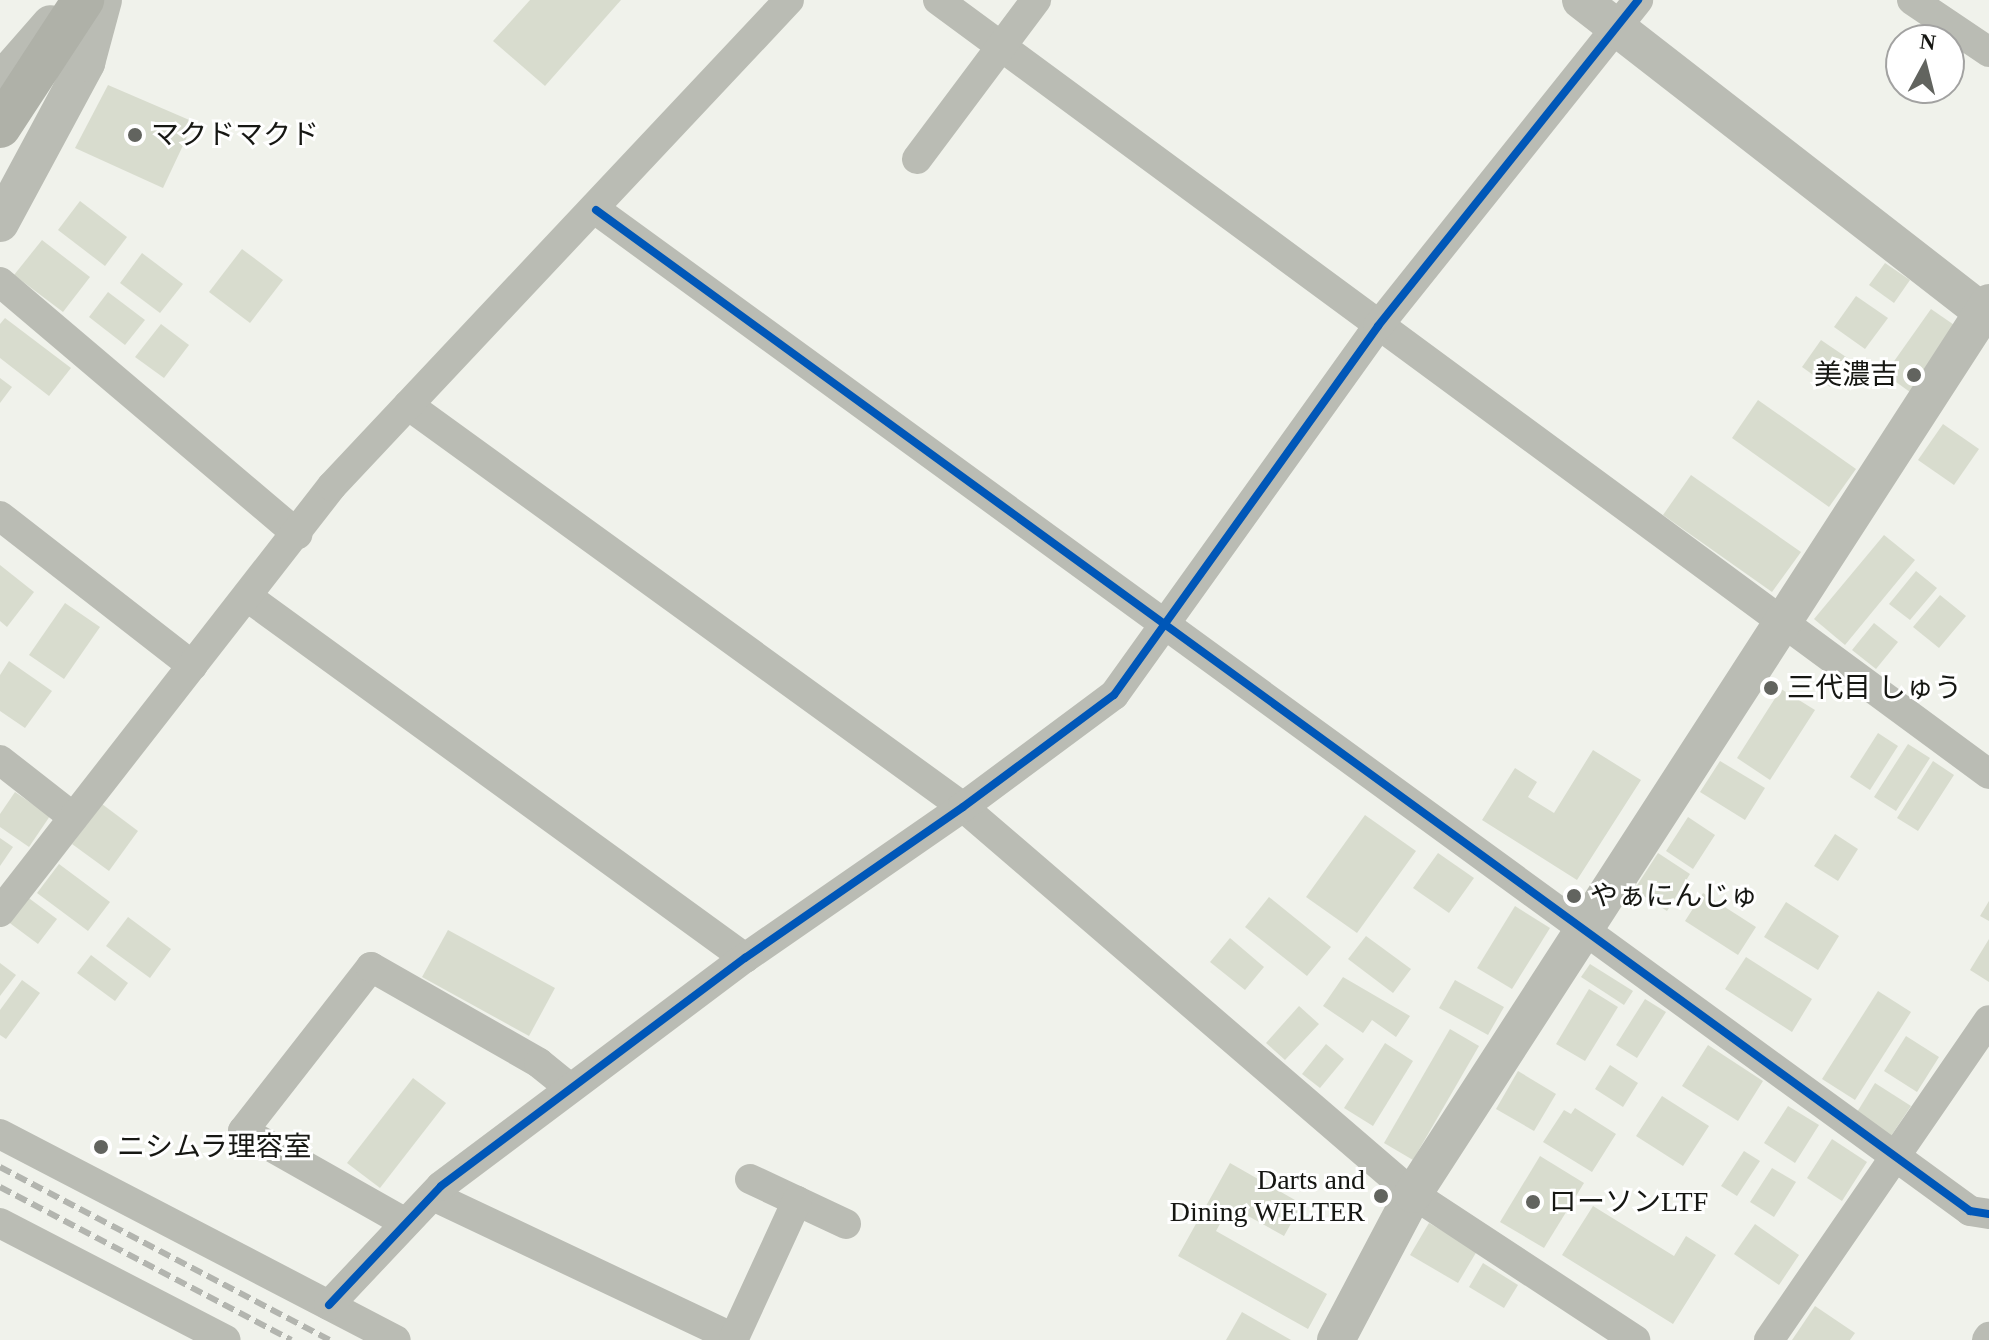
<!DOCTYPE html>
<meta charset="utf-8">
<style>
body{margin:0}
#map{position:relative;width:1989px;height:1340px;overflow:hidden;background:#f0f2eb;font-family:"Times New Roman","Noto Sans JP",serif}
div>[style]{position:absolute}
.building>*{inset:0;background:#d8dcce}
.minor>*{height:30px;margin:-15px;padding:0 15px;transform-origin:15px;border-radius:15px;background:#babcb4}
.tertiary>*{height:38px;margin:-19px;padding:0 19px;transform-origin:19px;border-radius:19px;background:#babcb4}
.secondary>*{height:42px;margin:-21px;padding:0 21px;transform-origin:21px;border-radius:21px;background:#afb1a8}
.rail>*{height:6px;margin-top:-3px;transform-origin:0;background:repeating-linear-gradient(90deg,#b3b5af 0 12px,transparent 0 18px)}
.cycleway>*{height:8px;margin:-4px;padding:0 4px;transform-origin:4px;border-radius:4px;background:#0057b8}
.dots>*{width:22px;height:22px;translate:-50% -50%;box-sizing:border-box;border:4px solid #fff;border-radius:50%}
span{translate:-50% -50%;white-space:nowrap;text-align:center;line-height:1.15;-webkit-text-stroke:6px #fff;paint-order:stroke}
.poi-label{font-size:28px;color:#161713}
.left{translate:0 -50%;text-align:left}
.right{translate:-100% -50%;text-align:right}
.north{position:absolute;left:1885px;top:24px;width:80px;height:80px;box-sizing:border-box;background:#fff;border:2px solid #a2a2a1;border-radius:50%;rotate:7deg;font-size:22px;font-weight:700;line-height:32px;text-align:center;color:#161713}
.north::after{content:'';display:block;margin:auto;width:28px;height:36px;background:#62645f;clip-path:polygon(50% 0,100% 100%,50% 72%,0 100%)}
</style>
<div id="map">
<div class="building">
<div style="clip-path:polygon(530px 0,621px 0,545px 86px,493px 41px)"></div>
<div style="clip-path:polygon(108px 85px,194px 122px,163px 188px,75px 148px)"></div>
<div style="clip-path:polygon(80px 201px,127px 237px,105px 266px,58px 230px)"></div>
<div style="clip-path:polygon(42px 240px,90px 277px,63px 312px,14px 275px)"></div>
<div style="clip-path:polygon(242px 249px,283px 280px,250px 323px,209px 292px)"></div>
<div style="clip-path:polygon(142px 253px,183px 284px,160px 313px,120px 283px)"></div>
<div style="clip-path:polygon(1885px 263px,1910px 280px,1894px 303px,1869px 285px)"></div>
<div style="clip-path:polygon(108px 292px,145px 320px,125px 345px,89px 317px)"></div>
<div style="clip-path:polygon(1856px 296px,1888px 318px,1865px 349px,1834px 327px)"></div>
<div style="clip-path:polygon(1931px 309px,1960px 329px,1914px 395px,1885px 374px)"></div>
<div style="clip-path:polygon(5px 318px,71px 368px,49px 396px,0 358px,0 324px)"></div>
<div style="clip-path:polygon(161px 324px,189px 345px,164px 378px,135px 357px)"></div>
<div style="clip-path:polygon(1821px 340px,1849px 359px,1830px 387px,1802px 367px)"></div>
<div style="clip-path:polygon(0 378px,12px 387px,0 403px)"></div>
<div style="clip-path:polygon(1758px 400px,1856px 469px,1829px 507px,1732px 438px)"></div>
<div style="clip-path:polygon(1943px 424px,1979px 449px,1954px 485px,1918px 460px)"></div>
<div style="clip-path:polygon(1691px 475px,1801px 552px,1772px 592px,1663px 515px)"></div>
<div style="clip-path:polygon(1884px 535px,1915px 560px,1845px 645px,1814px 619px)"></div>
<div style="clip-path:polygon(0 565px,34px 592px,7px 627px,0 621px)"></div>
<div style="clip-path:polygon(1916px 571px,1937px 588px,1910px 620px,1889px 604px)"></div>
<div style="clip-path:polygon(1940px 595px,1966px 616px,1939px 648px,1913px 627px)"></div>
<div style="clip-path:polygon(65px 603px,100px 627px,64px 679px,29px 655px)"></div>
<div style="clip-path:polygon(1874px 623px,1898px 642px,1876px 669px,1852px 650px)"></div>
<div style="clip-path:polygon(9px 661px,52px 691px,25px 728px,0 711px,0 675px)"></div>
<div style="clip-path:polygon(1781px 689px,1815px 710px,1770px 780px,1737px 758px)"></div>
<div style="clip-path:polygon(1878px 733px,1898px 746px,1870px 790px,1850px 777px)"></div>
<div style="clip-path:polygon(1908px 744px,1930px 758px,1896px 811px,1874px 797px)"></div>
<div style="clip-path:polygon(1593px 750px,1641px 780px,1577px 880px,1482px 820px,1515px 768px,1537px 782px,1528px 797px,1554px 813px)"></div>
<div style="clip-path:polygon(1720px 761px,1765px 788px,1745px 820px,1700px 792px)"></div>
<div style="clip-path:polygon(1933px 761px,1954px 775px,1918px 831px,1897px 818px)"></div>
<div style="clip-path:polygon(15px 792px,50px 816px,29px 847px,0 827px,0 814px)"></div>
<div style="clip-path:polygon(102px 804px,138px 831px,109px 871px,72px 844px)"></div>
<div style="clip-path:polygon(1365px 815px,1416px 851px,1357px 933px,1306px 897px)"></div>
<div style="clip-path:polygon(1688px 817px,1715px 835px,1693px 869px,1666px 851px)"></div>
<div style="clip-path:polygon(1835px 834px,1858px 849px,1838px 881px,1814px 866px)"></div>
<div style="clip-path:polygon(0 838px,13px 847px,0 866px)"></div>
<div style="clip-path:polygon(1438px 853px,1474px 878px,1449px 913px,1413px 888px)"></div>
<div style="clip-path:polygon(1658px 853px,1690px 874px,1667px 911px,1634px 890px)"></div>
<div style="clip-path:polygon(59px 864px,110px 902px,88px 931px,37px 893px)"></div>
<div style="clip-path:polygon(1703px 893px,1756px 927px,1738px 955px,1685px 921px)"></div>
<div style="clip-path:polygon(26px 896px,57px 919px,38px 944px,7px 921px)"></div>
<div style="clip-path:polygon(1269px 897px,1331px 947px,1307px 976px,1245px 927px)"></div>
<div style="clip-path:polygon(1989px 901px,1989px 921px,1980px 916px)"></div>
<div style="clip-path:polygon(1786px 902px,1839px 936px,1818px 970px,1764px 937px)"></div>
<div style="clip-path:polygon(1515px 906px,1550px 928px,1512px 989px,1477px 968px)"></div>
<div style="clip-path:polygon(128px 917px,171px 949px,150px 978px,106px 946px)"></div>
<div style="clip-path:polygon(448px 930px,555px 988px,529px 1036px,422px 977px)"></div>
<div style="clip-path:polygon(1366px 936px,1411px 969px,1393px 993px,1348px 959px)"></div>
<div style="clip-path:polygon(1230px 938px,1264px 967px,1245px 990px,1210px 962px)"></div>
<div style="clip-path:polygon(1989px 939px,1989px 982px,1970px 970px)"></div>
<div style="clip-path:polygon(91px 955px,128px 983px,115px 1001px,77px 973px)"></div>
<div style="clip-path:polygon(1746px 957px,1812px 999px,1792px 1032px,1725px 989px)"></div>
<div style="clip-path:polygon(0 963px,16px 975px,0 996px)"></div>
<div style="clip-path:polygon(1590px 964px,1633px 991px,1624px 1005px,1581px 977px)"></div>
<div style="clip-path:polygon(1343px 977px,1410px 1016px,1396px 1037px,1372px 1020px,1363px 1033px,1323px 1006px)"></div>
<div style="clip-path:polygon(22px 980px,40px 993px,6px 1039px,0 1035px,0 1010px)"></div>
<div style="clip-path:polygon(1455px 980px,1504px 1007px,1488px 1035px,1439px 1008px)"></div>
<div style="clip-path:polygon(1589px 989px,1618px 1007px,1585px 1061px,1556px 1044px)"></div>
<div style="clip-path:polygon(1878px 991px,1911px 1012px,1855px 1100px,1822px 1079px)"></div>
<div style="clip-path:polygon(1645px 999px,1666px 1012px,1637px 1058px,1616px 1045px)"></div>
<div style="clip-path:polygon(1299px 1006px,1319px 1024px,1285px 1060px,1266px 1043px)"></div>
<div style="clip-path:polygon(1450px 1029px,1479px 1046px,1413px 1160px,1384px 1143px)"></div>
<div style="clip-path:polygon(1906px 1036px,1939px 1057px,1917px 1092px,1884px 1071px)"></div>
<div style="clip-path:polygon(1385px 1043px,1413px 1061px,1373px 1126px,1344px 1108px)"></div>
<div style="clip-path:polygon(1326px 1044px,1344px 1059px,1320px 1088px,1302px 1074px)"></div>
<div style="clip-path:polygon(1708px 1045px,1763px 1081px,1738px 1121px,1682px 1086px)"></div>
<div style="clip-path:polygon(1610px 1065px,1638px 1083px,1623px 1107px,1595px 1089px)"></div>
<div style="clip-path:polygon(1518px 1071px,1556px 1094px,1534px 1131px,1496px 1109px)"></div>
<div style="clip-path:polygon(413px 1078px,446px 1103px,380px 1188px,347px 1163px)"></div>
<div style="clip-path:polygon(1875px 1083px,1911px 1106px,1889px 1139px,1854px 1117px)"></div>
<div style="clip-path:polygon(1662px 1096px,1709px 1126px,1683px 1166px,1636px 1136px)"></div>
<div style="clip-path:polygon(1788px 1106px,1819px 1125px,1795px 1163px,1764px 1143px)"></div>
<div style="clip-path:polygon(1575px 1108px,1616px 1134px,1592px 1172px,1543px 1142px,1564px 1110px,1571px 1114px)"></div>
<div style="clip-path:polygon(1832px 1139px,1867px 1162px,1842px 1201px,1807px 1178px)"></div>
<div style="clip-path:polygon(1744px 1151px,1760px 1161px,1737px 1196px,1721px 1186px)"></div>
<div style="clip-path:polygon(1540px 1156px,1584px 1183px,1544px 1248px,1500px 1222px)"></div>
<div style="clip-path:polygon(1230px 1163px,1302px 1204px,1284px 1236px,1230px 1206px,1216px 1231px,1327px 1294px,1308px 1329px,1178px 1256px)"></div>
<div style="clip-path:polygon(1772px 1168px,1796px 1182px,1774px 1217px,1750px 1202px)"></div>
<div style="clip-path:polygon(1593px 1206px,1674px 1256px,1686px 1236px,1716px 1255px,1673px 1324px,1562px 1255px)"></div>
<div style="clip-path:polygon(1429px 1223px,1477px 1251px,1458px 1283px,1410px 1255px)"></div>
<div style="clip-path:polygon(1755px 1224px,1799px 1255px,1779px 1285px,1734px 1254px)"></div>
<div style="clip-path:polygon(1483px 1263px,1518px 1285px,1504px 1308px,1469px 1287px)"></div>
<div style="clip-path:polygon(1815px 1306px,1855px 1333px,1850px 1340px,1792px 1340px)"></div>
<div style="clip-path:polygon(1242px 1312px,1291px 1340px,1226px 1340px)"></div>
</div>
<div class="minor">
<div style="left:938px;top:0;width:1305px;rotate:36.37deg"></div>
<div style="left:1912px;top:0;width:93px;rotate:34deg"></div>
<div style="left:917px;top:159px;width:199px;rotate:-53.2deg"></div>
<div style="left:596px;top:210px;width:1700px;rotate:36.07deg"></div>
<div style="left:1970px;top:1211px;width:19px;rotate:9deg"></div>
<div style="left:0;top:282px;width:390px;rotate:40.3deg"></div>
<div style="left:408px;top:405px;width:685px;rotate:35.92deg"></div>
<div style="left:963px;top:807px;width:594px;rotate:40.7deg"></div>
<div style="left:1413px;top:1194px;width:266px;rotate:33.3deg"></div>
<div style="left:0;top:516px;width:244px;rotate:37.9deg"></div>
<div style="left:249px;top:598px;width:613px;rotate:35.97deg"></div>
<div style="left:0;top:760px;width:93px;rotate:38deg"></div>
<div style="left:0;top:912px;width:540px;rotate:-52.07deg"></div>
<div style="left:332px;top:486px;width:667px;rotate:-46.76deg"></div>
<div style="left:0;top:1134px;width:446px;rotate:27.5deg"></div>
<div style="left:750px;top:1179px;width:106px;rotate:25.1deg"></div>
<div style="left:433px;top:1196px;width:333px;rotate:25.3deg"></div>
<div style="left:734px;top:1338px;width:151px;rotate:-65.3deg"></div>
<div style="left:404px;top:1222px;width:185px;rotate:-150.5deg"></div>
<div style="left:243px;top:1131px;width:208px;rotate:-52deg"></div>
<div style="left:371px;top:967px;width:193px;rotate:29.7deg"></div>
<div style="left:539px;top:1063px;width:40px;rotate:39deg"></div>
<div style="left:0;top:1223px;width:254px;rotate:27.4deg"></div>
<div style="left:329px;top:1305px;width:163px;rotate:-46.7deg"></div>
<div style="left:441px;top:1186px;width:380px;rotate:-36.9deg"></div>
<div style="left:745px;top:958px;width:265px;rotate:-34.7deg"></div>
<div style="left:963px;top:807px;width:188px;rotate:-36.6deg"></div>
<div style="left:1114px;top:695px;width:454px;rotate:-54.4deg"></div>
<div style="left:1378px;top:326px;width:417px;rotate:-51.4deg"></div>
<div style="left:1769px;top:1340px;width:388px;rotate:-55.5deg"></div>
<div style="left:1987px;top:1340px;width:4px;rotate:-56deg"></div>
</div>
<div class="tertiary">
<div style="left:1581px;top:0;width:517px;rotate:37.85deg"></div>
<div style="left:0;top:82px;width:77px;rotate:-48.7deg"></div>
<div style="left:0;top:223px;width:182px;rotate:-61.7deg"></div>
<div style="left:86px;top:63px;width:65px;rotate:-74.9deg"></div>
<div style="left:1336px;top:1340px;width:165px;rotate:-62.2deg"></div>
<div style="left:1413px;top:1194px;width:1061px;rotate:-57.12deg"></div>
</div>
<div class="secondary">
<div style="left:0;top:127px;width:152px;rotate:-56.8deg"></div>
</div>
<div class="rail">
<div style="left:0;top:1167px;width:372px;rotate:27.7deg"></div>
<div style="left:0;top:1187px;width:329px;rotate:27.7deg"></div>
</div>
<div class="cycleway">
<div style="left:596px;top:210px;width:1700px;rotate:36.07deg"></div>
<div style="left:1970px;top:1211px;width:19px;rotate:9deg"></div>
<div style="left:329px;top:1305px;width:163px;rotate:-46.7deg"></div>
<div style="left:441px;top:1186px;width:380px;rotate:-36.9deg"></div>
<div style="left:745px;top:958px;width:265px;rotate:-34.7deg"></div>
<div style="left:963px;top:807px;width:188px;rotate:-36.6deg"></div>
<div style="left:1114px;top:695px;width:454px;rotate:-54.4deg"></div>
<div style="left:1378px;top:326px;width:417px;rotate:-51.4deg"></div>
</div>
<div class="dots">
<div style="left:135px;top:135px;background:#62645f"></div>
<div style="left:1914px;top:375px;background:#62645f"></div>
<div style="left:1771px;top:688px;background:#62645f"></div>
<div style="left:1574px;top:896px;background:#62645f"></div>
<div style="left:101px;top:1147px;background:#62645f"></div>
<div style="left:1381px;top:1196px;background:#62645f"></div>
<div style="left:1533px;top:1202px;background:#62645f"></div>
</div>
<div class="poi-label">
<span class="left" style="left:151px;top:135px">マクドマクド</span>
<span class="right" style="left:1898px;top:375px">美濃吉</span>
<span class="left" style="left:1787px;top:688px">三代目 しゅう</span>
<span class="left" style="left:1590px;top:896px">やぁにんじゅ</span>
<span class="left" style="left:117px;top:1147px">ニシムラ理容室</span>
<span class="right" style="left:1365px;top:1196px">Darts and<br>Dining WELTER</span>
<span class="left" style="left:1549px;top:1202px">ローソンLTF</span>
</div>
<div class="north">N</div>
</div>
